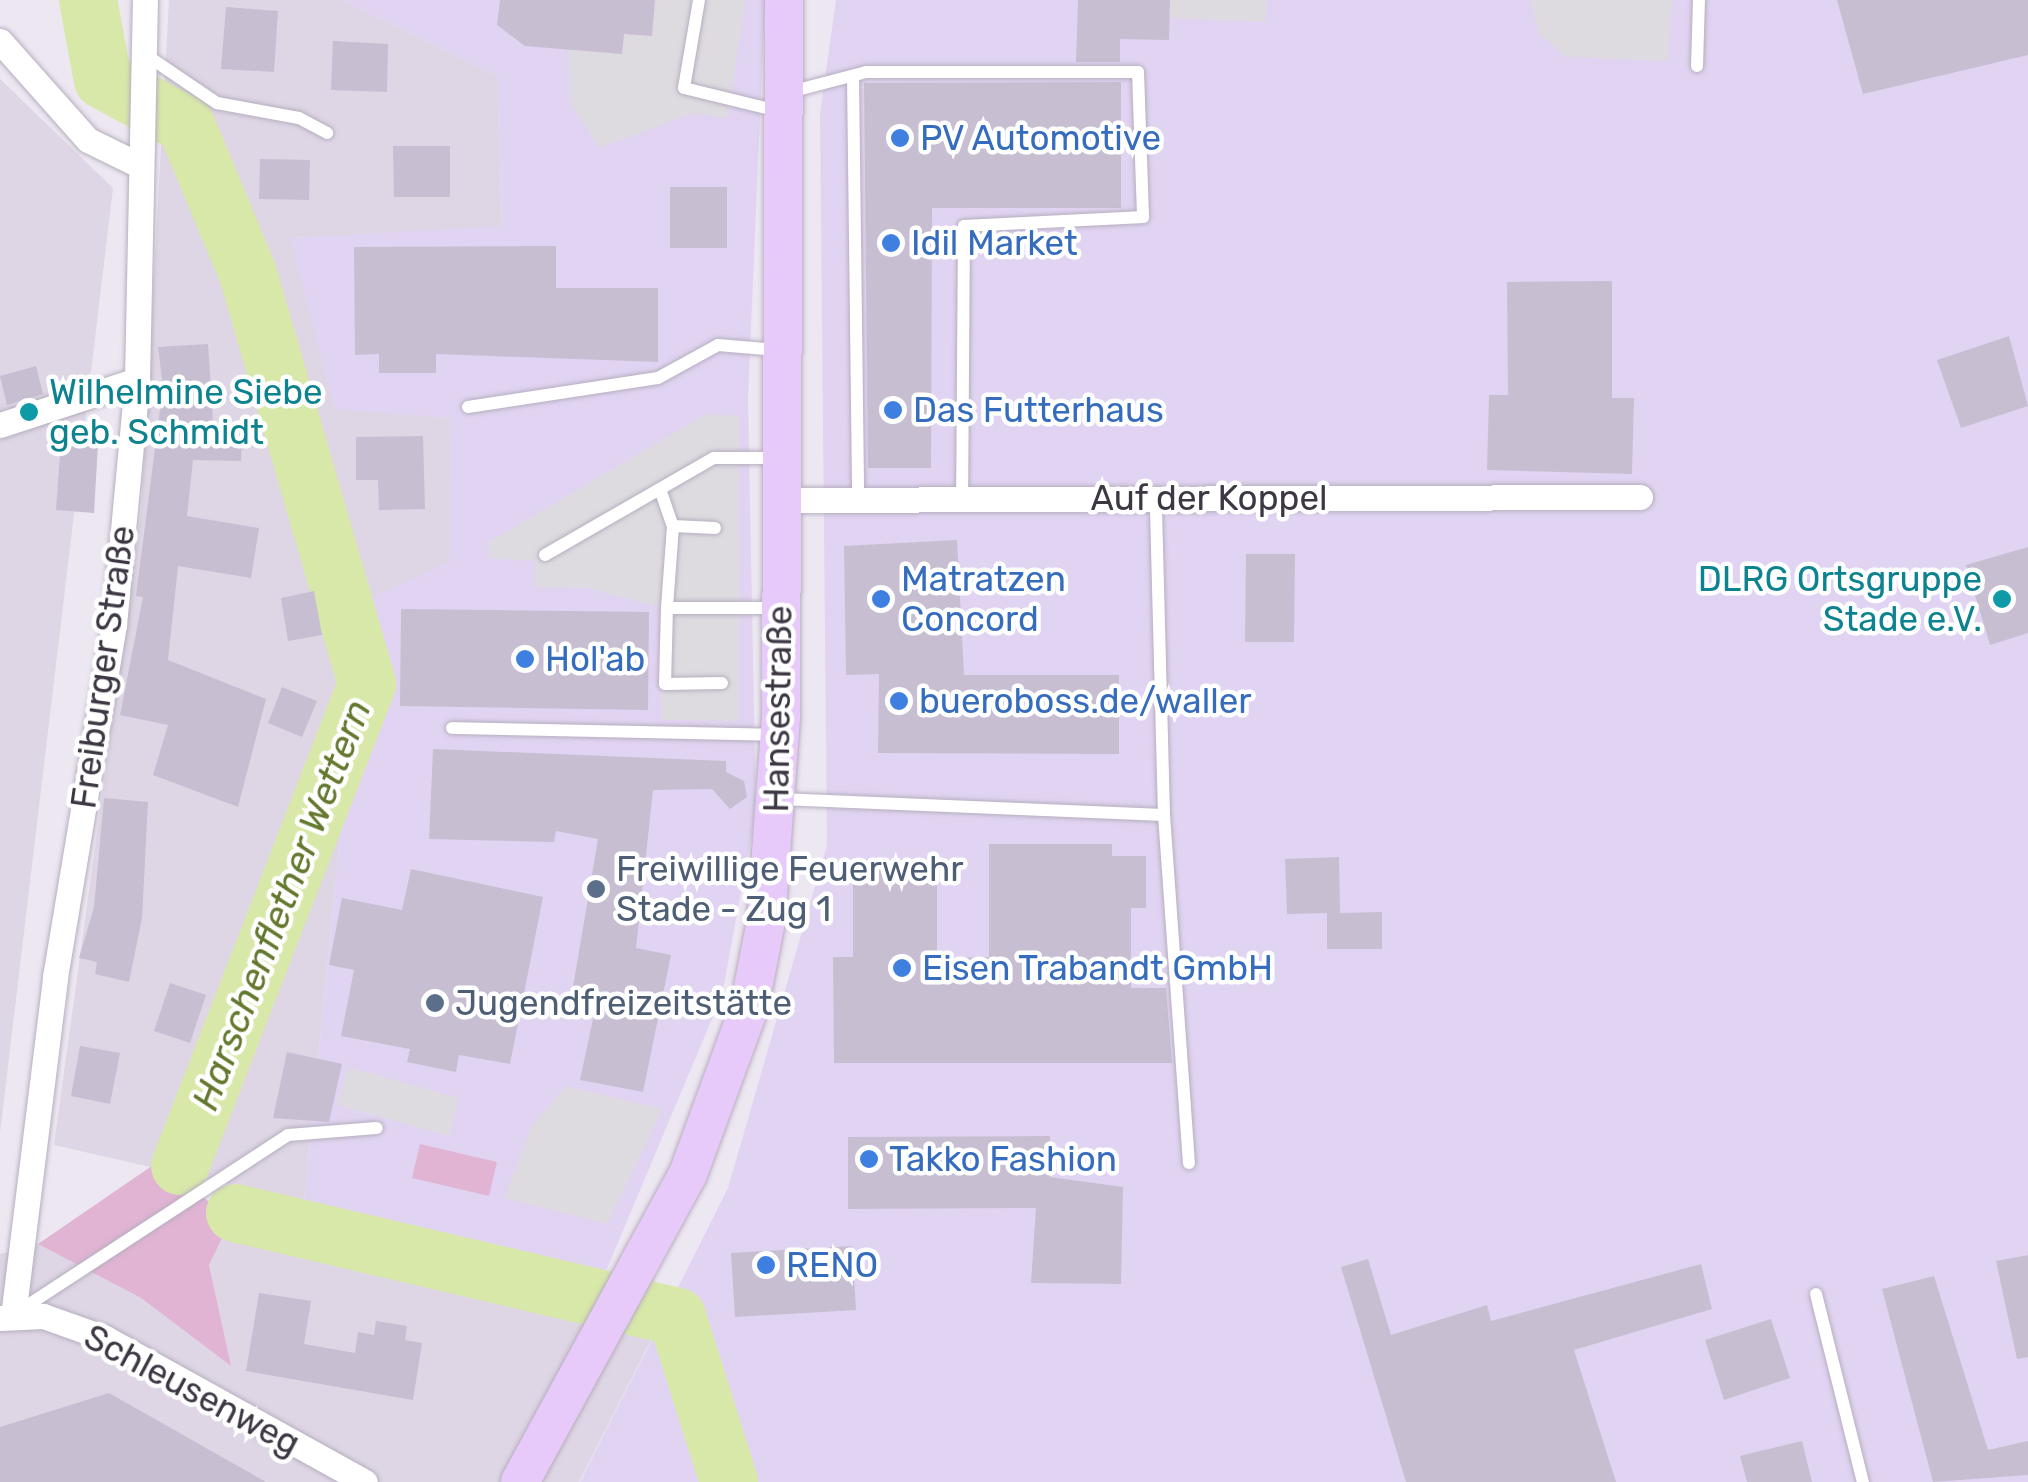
<!DOCTYPE html>
<meta charset="utf-8">
<style>
body{margin:0}
#map{position:relative;width:2028px;height:1482px;overflow:hidden;background:#ede7f2;font-family:Rubik,sans-serif}
div>[style]{position:absolute}
.residential>*{inset:0;background:#ded6e5}
.commercial>*{inset:0;background:#e1d4f2}
.green>*{inset:0;background:#e2b4d4}
.parking>*{inset:0;background:#dedbe0}
.river>*{height:58px;margin:-29px;padding:0 29px;transform-origin:29px;border-radius:29px;background:#d8e8a9}
.building>*{inset:0;background:#c7bed2}
.roads{filter:drop-shadow(0 0 2px #b6aebf) drop-shadow(0 0 2px #b6aebf)}
.lane>*{height:12px;margin:-6px;padding:0 6px;transform-origin:6px;border-radius:6px;background:#fff}
.street>*{height:25px;margin:-12.5px;padding:0 12.5px;transform-origin:12.5px;border-radius:12.5px;background:#fff}
.secondary>*{height:38px;margin:-19px;padding:0 19px;transform-origin:19px;border-radius:19px;background:#e7caf9}
.dots>*{width:28px;height:28px;translate:-50% -50%;box-sizing:border-box;border:5px solid #fff;border-radius:50%}
span{translate:-50% -50%;white-space:nowrap;text-align:center;line-height:1.15;-webkit-text-stroke:9px #fff;paint-order:stroke}
.shop-label{font-size:35px;color:#366cbe}
.left{translate:0 -50%;text-align:left}
.culture-label{font-size:35px;color:#0d838f}
.right{translate:-100% -50%;text-align:right}
.street-label{font-size:35px;color:#3d3744}
.service-label{font-size:35px;color:#4e5e75}
.water-label{font-size:38px;color:#64792e;font-style:italic}
</style>
<div id="map">
<div class="residential">
<div style="clip-path:polygon(169px 0,340px 0,497px 75px,502px 227px,291px 238px,335px 408px,451px 418px,450px 562px,363px 603px,304px 1202px,54px 1145px,141px 513px)"></div>
<div style="clip-path:polygon(0 79px,113px 188px,0 1133px)"></div>
<div style="clip-path:polygon(230px 1222px,664px 1314px,579px 1482px,0 1482px,0 1254px,38px 1244px,141px 1298px,230px 1365px,209px 1265px)"></div>
</div>
<div class="commercial">
<div style="clip-path:polygon(340px 0,765px 0,748px 399px,756px 811px,722px 995px,606px 1271px,304px 1202px,363px 602px,449px 562px,451px 418px,335px 409px,290px 238px,502px 226px,497px 75px)"></div>
<div style="clip-path:polygon(836px 0,2028px 0,2028px 1482px,580px 1482px,728px 1188px,827px 845px,820px 114px)"></div>
</div>
<div class="green">
<div style="clip-path:polygon(420px 1144px,497px 1162px,489px 1196px,412px 1178px)"></div>
<div style="clip-path:polygon(178px 1148px,171px 1166px,230px 1222px,209px 1265px,231px 1366px,141px 1298px,38px 1244px)"></div>
</div>
<div class="parking">
<div style="clip-path:polygon(655px 0,745px 0,728px 118px,692px 113px,599px 148px,570px 102px,569px 49px,622px 54px,624px 34px,652px 36px)"></div>
<div style="clip-path:polygon(1170px 0,1267px 0,1266px 22px,1169px 18px)"></div>
<div style="clip-path:polygon(1530px 0,1672px 0,1667px 61px,1567px 57px,1539px 34px)"></div>
<div style="clip-path:polygon(706px 414px,739px 416px,739px 721px,661px 720px,660px 607px,588px 588px,535px 587px,535px 561px,489px 558px,489px 542px)"></div>
<div style="clip-path:polygon(348px 1067px,458px 1098px,450px 1136px,337px 1105px)"></div>
<div style="clip-path:polygon(566px 1086px,662px 1109px,607px 1224px,505px 1198px,531px 1127px)"></div>
</div>
<div class="river">
<div style="left:88px;top:0;width:81px;rotate:79.4deg"></div>
<div style="left:103px;top:80px;width:94px;rotate:28.5deg"></div>
<div style="left:186px;top:125px;width:161px;rotate:67.4deg"></div>
<div style="left:248px;top:274px;width:427px;rotate:73.8deg"></div>
<div style="left:367px;top:684px;width:517px;rotate:111.2deg"></div>
<div style="left:235px;top:1213px;width:454px;rotate:13.2deg"></div>
<div style="left:677px;top:1317px;width:173px;rotate:72.5deg"></div>
</div>
<div class="building">
<div style="clip-path:polygon(500px 0,655px 0,652px 36px,624px 34px,622px 54px,525px 46px,497px 25px)"></div>
<div style="clip-path:polygon(1078px 0,1170px 0,1169px 40px,1120px 39px,1120px 62px,1076px 62px)"></div>
<div style="clip-path:polygon(1837px 0,2028px 0,2028px 55px,1863px 94px)"></div>
<div style="clip-path:polygon(226px 7px,278px 11px,274px 72px,221px 69px)"></div>
<div style="clip-path:polygon(333px 41px,388px 44px,387px 92px,331px 90px)"></div>
<div style="clip-path:polygon(1121px 82px,1121px 208px,932px 208px,931px 468px,868px 468px,864px 83px)"></div>
<div style="clip-path:polygon(393px 146px,450px 146px,450px 197px,394px 197px)"></div>
<div style="clip-path:polygon(260px 159px,310px 160px,309px 200px,259px 199px)"></div>
<div style="clip-path:polygon(670px 187px,727px 187px,727px 248px,670px 248px)"></div>
<div style="clip-path:polygon(556px 246px,556px 288px,658px 288px,658px 362px,436px 354px,436px 373px,379px 373px,379px 354px,355px 355px,354px 247px)"></div>
<div style="clip-path:polygon(1612px 281px,1612px 398px,1634px 398px,1632px 474px,1487px 470px,1489px 395px,1508px 395px,1507px 282px)"></div>
<div style="clip-path:polygon(2009px 336px,2028px 406px,1961px 428px,1937px 360px)"></div>
<div style="clip-path:polygon(208px 344px,213px 422px,242px 423px,241px 461px,193px 460px,187px 516px,259px 528px,251px 578px,178px 566px,168px 660px,266px 699px,238px 807px,153px 775px,168px 725px,120px 715px,143px 597px,136px 596px,163px 386px,158px 347px)"></div>
<div style="clip-path:polygon(36px 366px,43px 394px,7px 405px,0 376px)"></div>
<div style="clip-path:polygon(62px 425px,99px 427px,94px 513px,56px 510px)"></div>
<div style="clip-path:polygon(423px 436px,425px 509px,379px 510px,378px 480px,356px 480px,356px 437px)"></div>
<div style="clip-path:polygon(957px 540px,964px 675px,1119px 675px,1119px 754px,878px 753px,879px 674px,846px 675px,844px 546px)"></div>
<div style="clip-path:polygon(2028px 547px,2028px 633px,1990px 645px,1966px 565px)"></div>
<div style="clip-path:polygon(1246px 554px,1295px 554px,1294px 642px,1245px 642px)"></div>
<div style="clip-path:polygon(314px 591px,322px 635px,288px 641px,281px 598px)"></div>
<div style="clip-path:polygon(401px 609px,649px 612px,648px 710px,400px 706px)"></div>
<div style="clip-path:polygon(282px 687px,317px 701px,302px 737px,268px 723px)"></div>
<div style="clip-path:polygon(433px 749px,726px 761px,726px 772px,744px 781px,747px 797px,730px 809px,712px 789px,653px 790px,636px 948px,671px 955px,643px 1092px,580px 1080px,595px 1010px,570px 1005px,598px 839px,556px 831px,554px 842px,429px 839px)"></div>
<div style="clip-path:polygon(104px 798px,148px 802px,142px 918px,129px 982px,95px 974px,97px 962px,79px 958px,94px 907px)"></div>
<div style="clip-path:polygon(989px 844px,1112px 844px,1112px 856px,1146px 856px,1146px 908px,1131px 908px,1131px 988px,1166px 988px,1172px 1063px,834px 1063px,833px 957px,853px 957px,853px 859px,937px 859px,937px 958px,989px 957px)"></div>
<div style="clip-path:polygon(1339px 857px,1340px 913px,1382px 912px,1382px 949px,1327px 949px,1327px 913px,1287px 914px,1285px 859px)"></div>
<div style="clip-path:polygon(411px 869px,543px 897px,510px 1064px,459px 1055px,456px 1072px,407px 1062px,410px 1049px,341px 1036px,354px 970px,329px 965px,342px 898px,402px 910px)"></div>
<div style="clip-path:polygon(170px 983px,206px 995px,190px 1043px,154px 1031px)"></div>
<div style="clip-path:polygon(80px 1046px,120px 1053px,110px 1104px,71px 1096px)"></div>
<div style="clip-path:polygon(287px 1052px,342px 1064px,329px 1122px,273px 1118px)"></div>
<div style="clip-path:polygon(1050px 1136px,1050px 1177px,1123px 1187px,1121px 1284px,1031px 1283px,1036px 1208px,848px 1209px,848px 1137px)"></div>
<div style="clip-path:polygon(852px 1246px,856px 1310px,735px 1317px,731px 1253px)"></div>
<div style="clip-path:polygon(2028px 1255px,2028px 1357px,2017px 1359px,1996px 1261px)"></div>
<div style="clip-path:polygon(1368px 1259px,1391px 1335px,1487px 1305px,1491px 1321px,1701px 1264px,1712px 1309px,1574px 1350px,1616px 1482px,1406px 1482px,1341px 1267px)"></div>
<div style="clip-path:polygon(1934px 1276px,1988px 1450px,2028px 1441px,2028px 1475px,1933px 1482px,1882px 1289px)"></div>
<div style="clip-path:polygon(259px 1293px,311px 1301px,304px 1344px,355px 1353px,358px 1332px,374px 1335px,376px 1321px,407px 1326px,405px 1340px,422px 1343px,413px 1400px,246px 1371px)"></div>
<div style="clip-path:polygon(1771px 1319px,1790px 1378px,1724px 1400px,1705px 1340px)"></div>
<div style="clip-path:polygon(109px 1393px,266px 1482px,0 1482px,0 1427px)"></div>
<div style="clip-path:polygon(1802px 1441px,1812px 1482px,1747px 1482px,1740px 1456px)"></div>
</div>
<div class="roads">
<div class="lane">
<div style="left:699px;top:0;width:89px;rotate:99.7deg"></div>
<div style="left:684px;top:88px;width:97px;rotate:13.7deg"></div>
<div style="left:146px;top:55px;width:86px;rotate:34.1deg"></div>
<div style="left:217px;top:103px;width:83px;rotate:10.4deg"></div>
<div style="left:299px;top:118px;width:32px;rotate:28deg"></div>
<div style="left:1697px;top:66px;width:66px;rotate:-88.3deg"></div>
<div style="left:853px;top:76px;width:424px;rotate:89.3deg"></div>
<div style="left:786px;top:93px;width:83px;rotate:-14.7deg"></div>
<div style="left:866px;top:72px;width:272px"></div>
<div style="left:1138px;top:72px;width:145px;rotate:88deg"></div>
<div style="left:1143px;top:217px;width:179px;rotate:177.1deg"></div>
<div style="left:964px;top:226px;width:273px;rotate:90.4deg"></div>
<div style="left:468px;top:407px;width:192px;rotate:-8.7deg"></div>
<div style="left:658px;top:378px;width:68px;rotate:-28.8deg"></div>
<div style="left:718px;top:345px;width:59px;rotate:4.8deg"></div>
<div style="left:660px;top:489px;width:39px;rotate:71deg"></div>
<div style="left:673px;top:526px;width:82px;rotate:94.2deg"></div>
<div style="left:667px;top:608px;width:111px"></div>
<div style="left:673px;top:526px;width:42px;rotate:2.7deg"></div>
<div style="left:545px;top:555px;width:195px;rotate:-29.9deg"></div>
<div style="left:714px;top:458px;width:62px"></div>
<div style="left:667px;top:608px;width:76px;rotate:91.5deg"></div>
<div style="left:665px;top:684px;width:57px;rotate:-1deg"></div>
<div style="left:452px;top:728px;width:325px;rotate:1.2deg"></div>
<div style="left:780px;top:799px;width:384px;rotate:2.4deg"></div>
<div style="left:1164px;top:815px;width:316px;rotate:-91.5deg"></div>
<div style="left:1164px;top:815px;width:349px;rotate:85.9deg"></div>
<div style="left:1816px;top:1294px;width:194px;rotate:76deg"></div>
<div style="left:19px;top:1311px;width:321px;rotate:-33.2deg"></div>
<div style="left:288px;top:1135px;width:89px;rotate:-4.5deg"></div>
</div>
<div class="street">
<div style="left:0;top:41px;width:132px;rotate:48.4deg"></div>
<div style="left:88px;top:140px;width:59px;rotate:26.1deg"></div>
<div style="left:0;top:425px;width:144px;rotate:-18.2deg"></div>
<div style="left:779px;top:500px;width:861px;rotate:-0.2deg"></div>
<div style="left:13px;top:1316px;width:342px;rotate:-82.9deg"></div>
<div style="left:55px;top:977px;width:357px;rotate:-80.5deg"></div>
<div style="left:114px;top:625px;width:246px;rotate:-84.6deg"></div>
<div style="left:137px;top:380px;width:380px;rotate:-88.8deg"></div>
<div style="left:1px;top:1318px;width:42px;rotate:-2.7deg"></div>
<div style="left:43px;top:1316px;width:66px;rotate:19.5deg"></div>
<div style="left:105px;top:1338px;width:297px;rotate:29deg"></div>
</div>
<div class="secondary">
<div style="left:520px;top:1482px;width:351px;rotate:-61.4deg"></div>
<div style="left:688px;top:1174px;width:177px;rotate:-69.8deg"></div>
<div style="left:749px;top:1008px;width:89px;rotate:-78.9deg"></div>
<div style="left:766px;top:921px;width:204px;rotate:-85.8deg"></div>
<div style="left:781px;top:718px;width:718px;rotate:-89.76deg"></div>
</div>
</div>
<div class="dots">
<div style="left:900px;top:138px;background:#3f7fe0"></div>
<div style="left:891px;top:243px;background:#3f7fe0"></div>
<div style="left:893px;top:410px;background:#3f7fe0"></div>
<div style="left:29px;top:412px;background:#0f9aa8"></div>
<div style="left:881px;top:599px;background:#3f7fe0"></div>
<div style="left:2002px;top:599px;background:#0f9aa8"></div>
<div style="left:525px;top:659px;background:#3f7fe0"></div>
<div style="left:899px;top:701px;background:#3f7fe0"></div>
<div style="left:596px;top:889px;background:#5c6f8a"></div>
<div style="left:902px;top:968px;background:#3f7fe0"></div>
<div style="left:435px;top:1003px;background:#5c6f8a"></div>
<div style="left:869px;top:1159px;background:#3f7fe0"></div>
<div style="left:766px;top:1265px;background:#3f7fe0"></div>
</div>
<div class="shop-label">
<span class="left" style="left:920px;top:138px">PV Automotive</span>
<span class="left" style="left:911px;top:243px">Idil Market</span>
<span class="left" style="left:913px;top:410px">Das Futterhaus</span>
<span class="left" style="left:901px;top:599px">Matratzen<br>Concord</span>
<span class="left" style="left:545px;top:659px">Hol'ab</span>
<span class="left" style="left:919px;top:701px">bueroboss.de/waller</span>
<span class="left" style="left:922px;top:968px">Eisen Trabandt GmbH</span>
<span class="left" style="left:889px;top:1159px">Takko Fashion</span>
<span class="left" style="left:786px;top:1265px">RENO</span>
</div>
<div class="culture-label">
<span class="left" style="left:49px;top:412px">Wilhelmine Siebe<br>geb. Schmidt</span>
<span class="right" style="left:1982px;top:599px">DLRG Ortsgruppe<br>Stade e.V.</span>
</div>
<div class="street-label">
<span style="left:1209px;top:498px">Auf der Koppel</span>
<span style="left:103px;top:667px;rotate:-82deg">Freiburger Straße</span>
<span style="left:778px;top:709px;rotate:-89deg">Hansestraße</span>
<span style="left:192px;top:1390px;rotate:28deg">Schleusenweg</span>
</div>
<div class="service-label">
<span class="left" style="left:616px;top:889px">Freiwillige Feuerwehr<br>Stade - Zug 1</span>
<span class="left" style="left:455px;top:1003px">Jugendfreizeitstätte</span>
</div>
<div class="water-label">
<span style="left:282px;top:905px;rotate:-69deg">Harschenflether Wettern</span>
</div>
</div>
